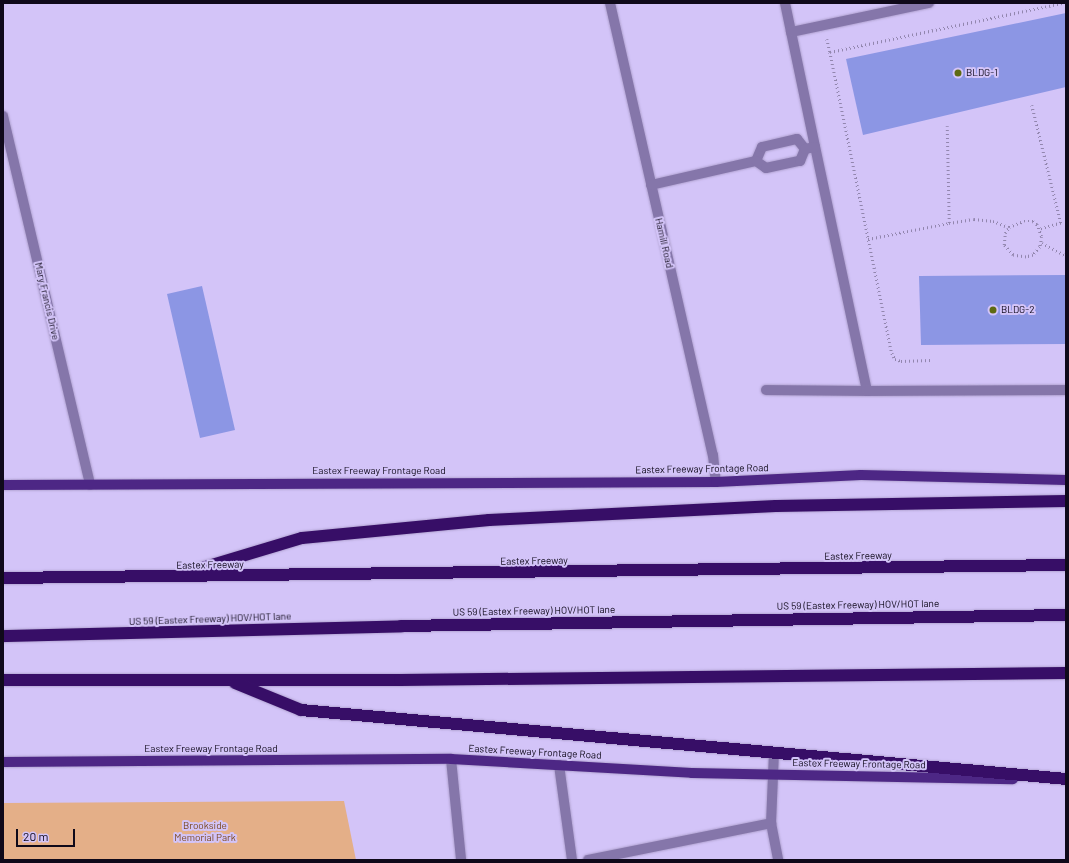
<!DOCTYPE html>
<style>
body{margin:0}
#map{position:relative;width:1069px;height:863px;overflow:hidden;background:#d3c4f8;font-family:Barlow,sans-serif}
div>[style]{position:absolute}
.green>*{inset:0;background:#e4af88}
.building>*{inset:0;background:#8c96e4}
.path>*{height:2.5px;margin-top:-1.25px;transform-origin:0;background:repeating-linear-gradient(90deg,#9286ae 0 1px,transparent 0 4px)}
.roads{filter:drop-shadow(0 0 1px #b0a2d0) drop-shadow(0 0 1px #b0a2d0)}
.minor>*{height:10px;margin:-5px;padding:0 5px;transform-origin:5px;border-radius:5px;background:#8576aa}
.major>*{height:10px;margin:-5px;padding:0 5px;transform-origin:5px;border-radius:5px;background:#4d2785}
.highway>*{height:12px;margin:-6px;padding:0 6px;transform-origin:6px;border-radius:6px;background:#370e67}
.dots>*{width:11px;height:11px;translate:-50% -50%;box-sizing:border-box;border:2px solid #d3c4f8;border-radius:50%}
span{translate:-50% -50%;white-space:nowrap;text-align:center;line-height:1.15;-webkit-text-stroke:4px #d3c4f8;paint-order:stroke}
.poi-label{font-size:10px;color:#0f091a}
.left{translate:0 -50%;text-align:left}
.street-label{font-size:10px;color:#0f091a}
.park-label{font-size:10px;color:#7a481f}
.frame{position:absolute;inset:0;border:4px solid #0f091a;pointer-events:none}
.scale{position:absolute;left:16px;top:829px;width:59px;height:18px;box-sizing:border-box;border:2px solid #0f091a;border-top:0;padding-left:5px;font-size:12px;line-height:14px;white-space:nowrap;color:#0f091a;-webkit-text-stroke:3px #d3c4f8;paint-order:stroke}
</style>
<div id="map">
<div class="green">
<div style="clip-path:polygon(344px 801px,356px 860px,3px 860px,3px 803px)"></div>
</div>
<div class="building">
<div style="clip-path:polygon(1066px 13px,1066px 87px,863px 135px,846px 59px)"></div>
<div style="clip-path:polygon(1066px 275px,1066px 344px,921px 345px,919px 276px)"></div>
<div style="clip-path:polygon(202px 286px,235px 430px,200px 438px,167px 294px)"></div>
</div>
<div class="path">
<div style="left:827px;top:39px;width:13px;rotate:77deg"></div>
<div style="left:830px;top:52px;width:237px;rotate:-11.9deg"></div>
<div style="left:830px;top:52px;width:307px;rotate:78.4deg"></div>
<div style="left:892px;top:353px;width:7px;rotate:63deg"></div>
<div style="left:895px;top:359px;width:6px;rotate:18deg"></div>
<div style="left:901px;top:361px;width:30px;rotate:-2deg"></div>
<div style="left:1032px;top:105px;width:122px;rotate:76.2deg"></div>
<div style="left:1061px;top:223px;width:22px;rotate:164deg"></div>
<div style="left:949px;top:223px;width:25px;rotate:-9deg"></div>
<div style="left:974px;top:219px;width:19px;rotate:6deg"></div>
<div style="left:993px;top:221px;width:17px;rotate:21deg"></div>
<div style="left:1009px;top:227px;width:16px;rotate:-22deg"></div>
<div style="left:1024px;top:221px;width:9px"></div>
<div style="left:1033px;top:221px;width:5px;rotate:37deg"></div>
<div style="left:1037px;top:224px;width:14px;rotate:69deg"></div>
<div style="left:1042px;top:237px;width:10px;rotate:101deg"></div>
<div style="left:1040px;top:247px;width:11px;rotate:131deg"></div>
<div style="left:1033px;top:255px;width:7px;rotate:164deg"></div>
<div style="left:1026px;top:257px;width:13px;rotate:-171deg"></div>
<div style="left:1013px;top:255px;width:13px;rotate:-132deg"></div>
<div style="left:1004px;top:245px;width:12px;rotate:-85deg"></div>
<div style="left:1005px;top:233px;width:7px;rotate:-56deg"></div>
<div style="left:868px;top:239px;width:83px;rotate:-11.2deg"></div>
<div style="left:949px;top:223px;width:97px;rotate:-91.2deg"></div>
<div style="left:1042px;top:243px;width:27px;rotate:28deg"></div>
</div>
<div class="roads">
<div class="minor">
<div style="left:610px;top:3px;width:464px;rotate:77.2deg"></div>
<div style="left:713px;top:455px;width:27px;rotate:84deg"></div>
<div style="left:785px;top:3px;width:147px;rotate:78.2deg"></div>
<div style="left:791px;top:32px;width:141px;rotate:-11.9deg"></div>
<div style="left:3px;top:116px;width:379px;rotate:76.7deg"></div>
<div style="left:756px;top:161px;width:15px;rotate:-67deg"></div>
<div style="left:762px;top:147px;width:36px;rotate:-13deg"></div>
<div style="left:797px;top:139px;width:13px;rotate:51deg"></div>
<div style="left:651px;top:185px;width:108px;rotate:-12.9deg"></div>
<div style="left:756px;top:161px;width:12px;rotate:35deg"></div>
<div style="left:766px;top:168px;width:35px;rotate:-12deg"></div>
<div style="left:800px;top:161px;width:13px;rotate:-67deg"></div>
<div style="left:766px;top:390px;width:101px;rotate:0.6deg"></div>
<div style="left:867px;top:391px;width:249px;rotate:-102deg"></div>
<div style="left:815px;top:147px;width:10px;rotate:169deg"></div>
<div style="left:867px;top:391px;width:199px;rotate:-0.3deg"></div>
<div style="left:774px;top:752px;width:71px;rotate:92.4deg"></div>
<div style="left:771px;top:823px;width:38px;rotate:79deg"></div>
<div style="left:451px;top:759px;width:101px;rotate:84.3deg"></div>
<div style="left:559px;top:765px;width:96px;rotate:82.2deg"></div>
<div style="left:588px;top:860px;width:187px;rotate:-11.4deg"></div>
</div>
<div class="major">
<div style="left:3px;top:485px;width:713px;rotate:-0.24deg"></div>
<div style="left:716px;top:482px;width:145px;rotate:-2.8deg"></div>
<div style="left:861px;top:475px;width:205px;rotate:1.4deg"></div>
<div style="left:3px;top:762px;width:448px;rotate:-0.4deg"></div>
<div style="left:451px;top:759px;width:241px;rotate:3.3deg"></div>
<div style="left:692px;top:773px;width:321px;rotate:1.1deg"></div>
</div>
<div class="highway">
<div style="left:182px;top:574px;width:125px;rotate:-16.7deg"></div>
<div style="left:302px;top:538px;width:188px;rotate:-5.5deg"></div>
<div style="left:489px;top:520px;width:287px;rotate:-2.8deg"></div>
<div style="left:776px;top:506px;width:290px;rotate:-1deg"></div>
<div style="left:3px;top:578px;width:1063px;rotate:-0.7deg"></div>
<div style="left:3px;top:636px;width:398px;rotate:-1.4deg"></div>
<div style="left:401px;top:626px;width:665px;rotate:-0.95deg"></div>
<div style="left:3px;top:680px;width:397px"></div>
<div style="left:400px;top:680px;width:666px;rotate:-0.6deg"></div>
<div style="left:235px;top:683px;width:71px;rotate:22.2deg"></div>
<div style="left:301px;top:710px;width:768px;rotate:5.15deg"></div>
</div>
</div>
<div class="dots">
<div style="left:958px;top:73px;background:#5e6a11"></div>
<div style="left:993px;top:310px;background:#5e6a11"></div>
</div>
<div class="poi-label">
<span class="left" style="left:966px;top:73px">BLDG-1</span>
<span class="left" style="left:1001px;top:310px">BLDG-2</span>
</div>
<div class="street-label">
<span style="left:664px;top:243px;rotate:77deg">Hamill Road</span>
<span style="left:47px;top:301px;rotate:77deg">Mary Francis Drive</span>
<span style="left:702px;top:469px;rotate:-1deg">Eastex Freeway Frontage Road</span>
<span style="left:379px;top:471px">Eastex Freeway Frontage Road</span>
<span style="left:858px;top:556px;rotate:-1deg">Eastex Freeway</span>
<span style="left:534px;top:561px;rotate:-1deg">Eastex Freeway</span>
<span style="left:210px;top:565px;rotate:-1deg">Eastex Freeway</span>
<span style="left:858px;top:605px;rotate:-1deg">US 59 (Eastex Freeway) HOV/HOT lane</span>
<span style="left:534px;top:611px;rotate:-1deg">US 59 (Eastex Freeway) HOV/HOT lane</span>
<span style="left:210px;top:619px;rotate:-2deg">US 59 (Eastex Freeway) HOV/HOT lane</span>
<span style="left:211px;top:749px">Eastex Freeway Frontage Road</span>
<span style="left:535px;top:752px;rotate:3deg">Eastex Freeway Frontage Road</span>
<span style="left:859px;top:764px;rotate:1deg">Eastex Freeway Frontage Road</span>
</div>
<div class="park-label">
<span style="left:205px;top:831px">Brookside<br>Memorial Park</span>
</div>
<div class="frame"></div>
<div class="scale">20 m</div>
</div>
